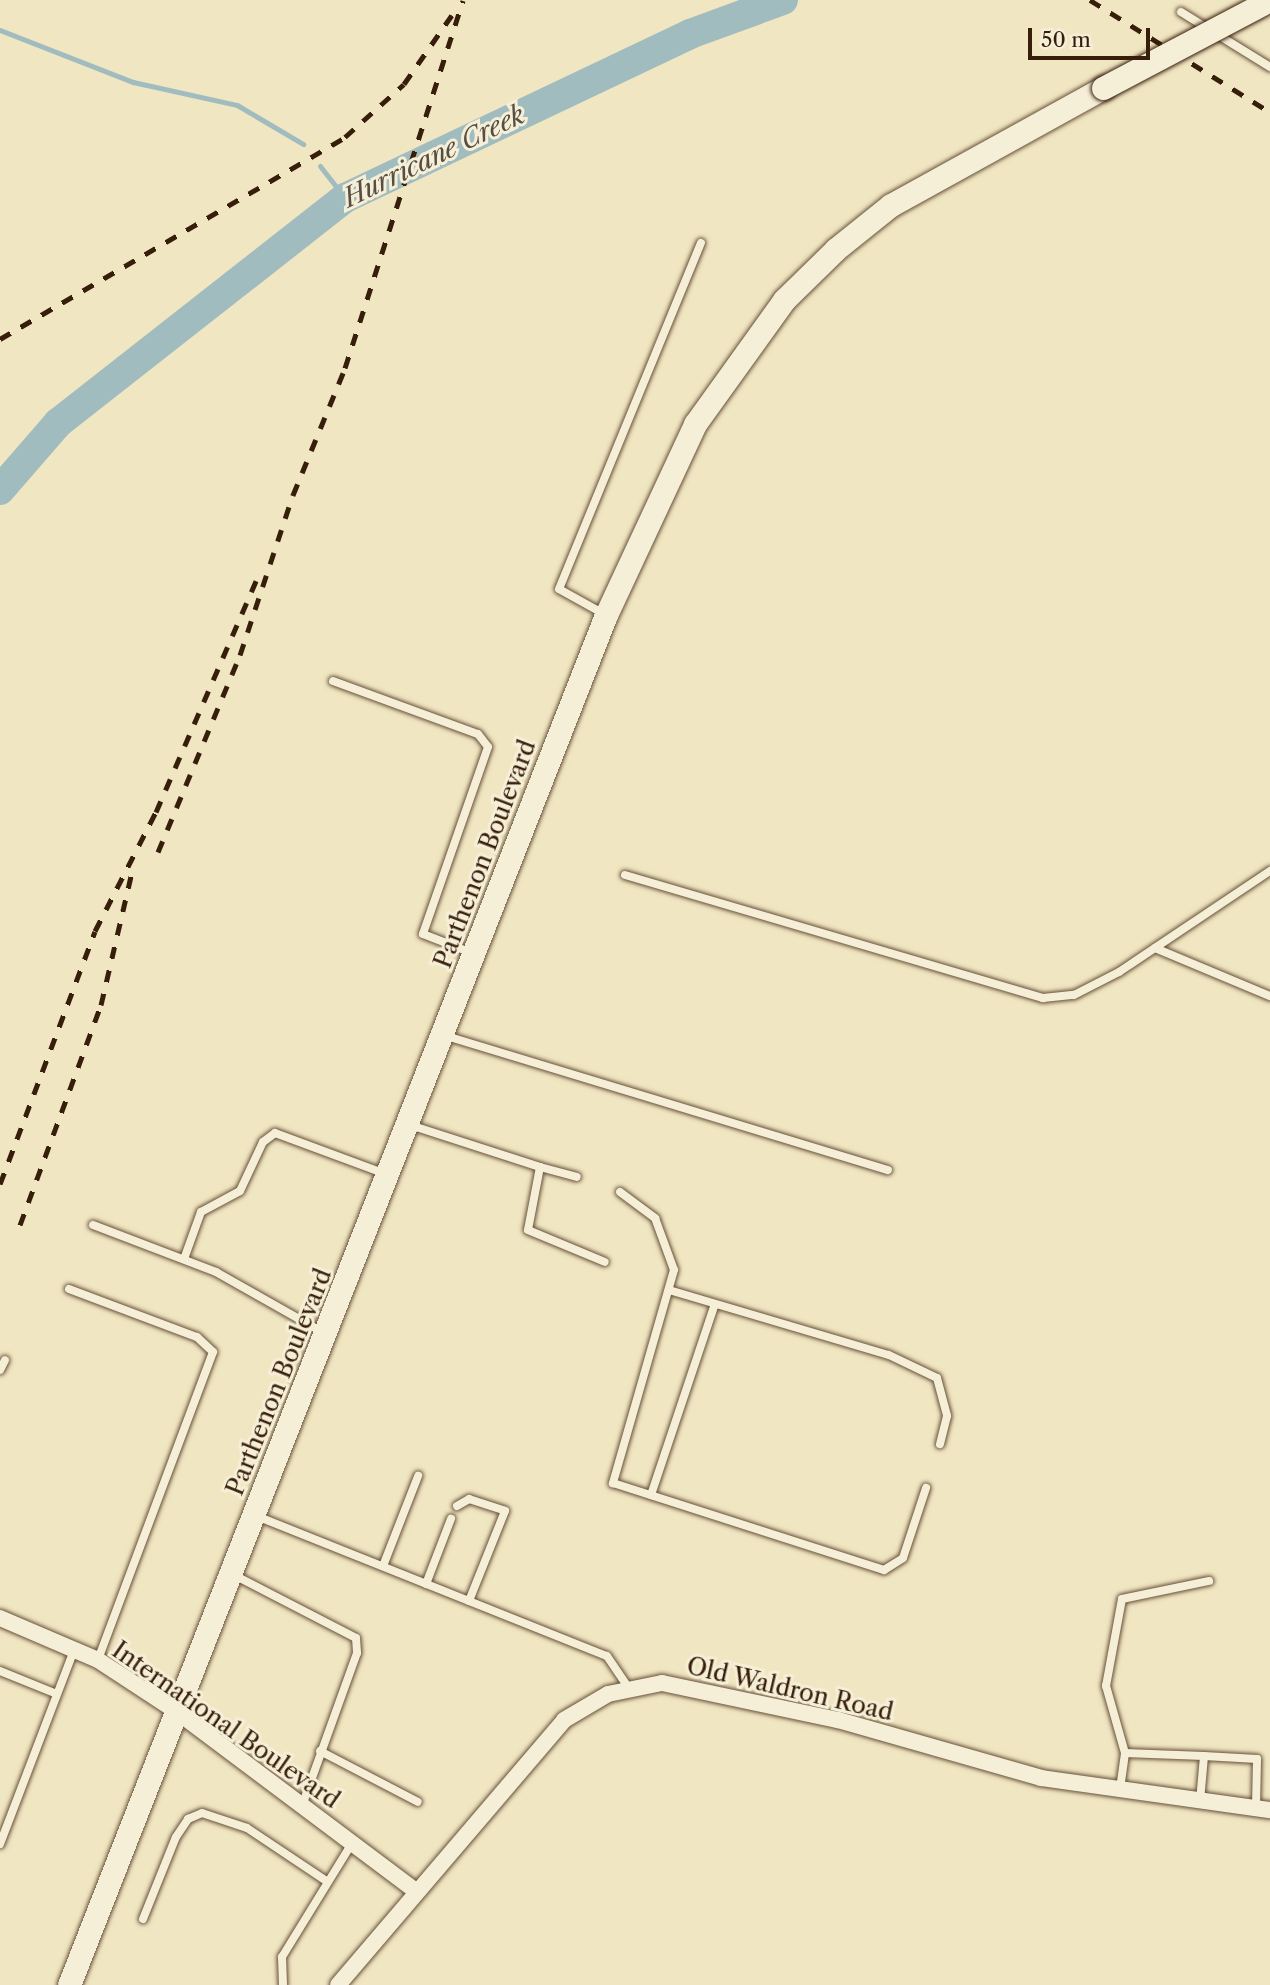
<!DOCTYPE html>
<style>
body{margin:0}
#map{position:relative;width:1270px;height:1985px;overflow:hidden;background:#f1e6c2;font-family:"Libre Caslon Text",serif}
div>[style]{position:absolute}
.stream>*{height:5px;margin:-2.5px;padding:0 2.5px;transform-origin:2.5px;border-radius:2.5px;background:#a1bcbf}
.river>*{height:30px;margin:-15px;padding:0 15px;transform-origin:15px;border-radius:15px;background:#a1bcbf}
.roads{filter:drop-shadow(0 0 2px #665039) drop-shadow(0 0 2px #665039)}
.lane>*{height:8px;margin:-4px;padding:0 4px;transform-origin:4px;border-radius:4px;background:#f6efd7}
.street>*{height:16px;margin:-8px;padding:0 8px;transform-origin:8px;border-radius:8px;background:#f6efd7}
.secondary>*{height:23px;margin:-11.5px;padding:0 11.5px;transform-origin:11.5px;border-radius:11.5px;background:#f6efd7}
.rail>*{height:5px;margin-top:-2.5px;transform-origin:0;background:repeating-linear-gradient(90deg,#371e0b 0 12px,transparent 0 24px)}
.bridges{filter:drop-shadow(0 0 2px #371e0b) drop-shadow(0 0 2px #371e0b)}
.secondary-bridge>*{height:23px;margin:-11.5px;padding:0 11.5px;transform-origin:11.5px;border-radius:11.5px;background:#f6efd7}
span{translate:-50% -50%;white-space:nowrap;text-align:center;line-height:1.15;-webkit-text-stroke:6px #f6efd7;paint-order:stroke}
.street-label{font-size:24px;color:#371e0b}
.water-label{font-size:26px;color:#574d41;font-style:italic}
.scale{position:absolute;left:1028px;top:28px;width:122px;height:32px;box-sizing:border-box;border:4px solid #371e0b;border-top:0;padding-left:9px;font-size:21px;line-height:24px;white-space:nowrap;color:#371e0b;-webkit-text-stroke:5px #f6efd7;paint-order:stroke}
</style>
<div id="map">
<div class="stream">
<div style="left:0;top:30px;width:143px;rotate:21.4deg"></div>
<div style="left:133px;top:82px;width:107px;rotate:12.5deg"></div>
<div style="left:237px;top:105px;width:77px;rotate:30.6deg"></div>
<div style="left:320px;top:166px;width:41px;rotate:52deg"></div>
</div>
<div class="river">
<div style="left:0;top:490px;width:89px;rotate:-49.1deg"></div>
<div style="left:58px;top:423px;width:365px;rotate:-38.1deg"></div>
<div style="left:345px;top:198px;width:382px;rotate:-25.4deg"></div>
<div style="left:690px;top:34px;width:99px;rotate:-20.1deg"></div>
</div>
<div class="roads">
<div class="lane">
<div style="left:1181px;top:12px;width:105px;rotate:31.7deg"></div>
<div style="left:604px;top:614px;width:51px;rotate:-150.9deg"></div>
<div style="left:559px;top:589px;width:374px;rotate:-67.7deg"></div>
<div style="left:333px;top:681px;width:154px;rotate:20.1deg"></div>
<div style="left:478px;top:734px;width:16px;rotate:52deg"></div>
<div style="left:488px;top:747px;width:198px;rotate:109.2deg"></div>
<div style="left:423px;top:934px;width:53px;rotate:21.2deg"></div>
<div style="left:625px;top:875px;width:436px;rotate:16.4deg"></div>
<div style="left:1043px;top:998px;width:31px;rotate:-6deg"></div>
<div style="left:1074px;top:995px;width:51px;rotate:-27.1deg"></div>
<div style="left:1119px;top:972px;width:182px;rotate:-33.8deg"></div>
<div style="left:1155px;top:948px;width:125px;rotate:22.7deg"></div>
<div style="left:443px;top:1035px;width:465px;rotate:16.9deg"></div>
<div style="left:410px;top:1125px;width:137px;rotate:17.9deg"></div>
<div style="left:540px;top:1167px;width:64px;rotate:100.8deg"></div>
<div style="left:528px;top:1230px;width:83px;rotate:22.6deg"></div>
<div style="left:540px;top:1167px;width:38px;rotate:15deg"></div>
<div style="left:620px;top:1192px;width:44px;rotate:36.6deg"></div>
<div style="left:655px;top:1218px;width:55px;rotate:69.9deg"></div>
<div style="left:674px;top:1270px;width:222px;rotate:106deg"></div>
<div style="left:613px;top:1483px;width:285px;rotate:17.8deg"></div>
<div style="left:884px;top:1570px;width:22px;rotate:-32deg"></div>
<div style="left:903px;top:1558px;width:74px;rotate:-71.8deg"></div>
<div style="left:93px;top:1225px;width:132px;rotate:20.9deg"></div>
<div style="left:216px;top:1272px;width:124px;rotate:29.5deg"></div>
<div style="left:184px;top:1259px;width:50px;rotate:-70.1deg"></div>
<div style="left:201px;top:1212px;width:44px;rotate:-28.3deg"></div>
<div style="left:240px;top:1191px;width:54px;rotate:-64.9deg"></div>
<div style="left:263px;top:1142px;width:15px;rotate:-37deg"></div>
<div style="left:275px;top:1133px;width:118px;rotate:20.3deg"></div>
<div style="left:69px;top:1289px;width:137px;rotate:20.6deg"></div>
<div style="left:197px;top:1337px;width:22px;rotate:43deg"></div>
<div style="left:213px;top:1352px;width:329px;rotate:110.5deg"></div>
<div style="left:669px;top:1290px;width:229px;rotate:16.5deg"></div>
<div style="left:889px;top:1355px;width:53px;rotate:25.6deg"></div>
<div style="left:937px;top:1378px;width:39px;rotate:75deg"></div>
<div style="left:947px;top:1416px;width:29px;rotate:104deg"></div>
<div style="left:0;top:1370px;width:11px;rotate:-63deg"></div>
<div style="left:651px;top:1495px;width:201px;rotate:-71.5deg"></div>
<div style="left:457px;top:1506px;width:14px;rotate:-30deg"></div>
<div style="left:469px;top:1499px;width:38px;rotate:18deg"></div>
<div style="left:505px;top:1511px;width:97px;rotate:111.8deg"></div>
<div style="left:254px;top:1515px;width:380px;rotate:21.8deg"></div>
<div style="left:607px;top:1656px;width:41px;rotate:55.9deg"></div>
<div style="left:383px;top:1566px;width:97px;rotate:-68.7deg"></div>
<div style="left:234px;top:1575px;width:137px;rotate:27.3deg"></div>
<div style="left:356px;top:1638px;width:15px;rotate:86deg"></div>
<div style="left:357px;top:1653px;width:163px;rotate:109.8deg"></div>
<div style="left:426px;top:1584px;width:70px;rotate:-69deg"></div>
<div style="left:0;top:1671px;width:61px;rotate:22deg"></div>
<div style="left:320px;top:1751px;width:110px;rotate:27.5deg"></div>
<div style="left:1125px;top:1753px;width:79px;rotate:2.2deg"></div>
<div style="left:1120px;top:1789px;width:36px;rotate:-82deg"></div>
<div style="left:1125px;top:1753px;width:70px;rotate:-105.8deg"></div>
<div style="left:1106px;top:1686px;width:88px;rotate:-79.6deg"></div>
<div style="left:1122px;top:1599px;width:89px;rotate:-11.7deg"></div>
<div style="left:1200px;top:1801px;width:45px;rotate:-84.9deg"></div>
<div style="left:1204px;top:1756px;width:53px;rotate:3.2deg"></div>
<div style="left:1257px;top:1759px;width:49px;rotate:91.2deg"></div>
<div style="left:0;top:1844px;width:208px;rotate:-69.1deg"></div>
<div style="left:143px;top:1919px;width:88px;rotate:-68.1deg"></div>
<div style="left:176px;top:1837px;width:22px;rotate:-56deg"></div>
<div style="left:188px;top:1819px;width:15px;rotate:-23deg"></div>
<div style="left:202px;top:1813px;width:47px;rotate:18.4deg"></div>
<div style="left:247px;top:1828px;width:97px;rotate:33.7deg"></div>
<div style="left:283px;top:1985px;width:28px;rotate:-92deg"></div>
<div style="left:282px;top:1957px;width:134px;rotate:-58.4deg"></div>
</div>
<div class="street">
<div style="left:0;top:1618px;width:107px;rotate:23.2deg"></div>
<div style="left:98px;top:1660px;width:93px;rotate:33.2deg"></div>
<div style="left:176px;top:1711px;width:298px;rotate:36.9deg"></div>
<div style="left:338px;top:1985px;width:348px;rotate:-49.5deg"></div>
<div style="left:564px;top:1720px;width:51px;rotate:-30.6deg"></div>
<div style="left:608px;top:1694px;width:55px;rotate:-11.5deg"></div>
<div style="left:662px;top:1683px;width:180px;rotate:11.9deg"></div>
<div style="left:838px;top:1720px;width:211px;rotate:15.9deg"></div>
<div style="left:1041px;top:1778px;width:231px;rotate:8deg"></div>
</div>
<div class="secondary">
<div style="left:69px;top:1985px;width:1471px;rotate:-68.6deg"></div>
<div style="left:606px;top:615px;width:211px;rotate:-65deg"></div>
<div style="left:695px;top:424px;width:153px;rotate:-54.3deg"></div>
<div style="left:784px;top:300px;width:73px;rotate:-44.4deg"></div>
<div style="left:836px;top:249px;width:70px;rotate:-38.7deg"></div>
<div style="left:891px;top:205px;width:242px;rotate:-28.9deg"></div>
</div>
</div>
<div class="rail">
<div style="left:1090px;top:0;width:212px;rotate:31.9deg"></div>
<div style="left:0;top:339px;width:400px;rotate:-30.3deg"></div>
<div style="left:345px;top:137px;width:79px;rotate:-41.9deg"></div>
<div style="left:404px;top:84px;width:84px;rotate:-55.2deg"></div>
<div style="left:158px;top:852px;width:213px;rotate:-67.4deg"></div>
<div style="left:240px;top:655px;width:169px;rotate:-71.7deg"></div>
<div style="left:293px;top:495px;width:137px;rotate:-67.7deg"></div>
<div style="left:345px;top:368px;width:386px;rotate:-72.2deg"></div>
<div style="left:0;top:1184px;width:270px;rotate:-69.4deg"></div>
<div style="left:95px;top:931px;width:134px;rotate:-62.9deg"></div>
<div style="left:156px;top:812px;width:254px;rotate:-66.6deg"></div>
<div style="left:20px;top:1225px;width:234px;rotate:-69.8deg"></div>
<div style="left:101px;top:1005px;width:137px;rotate:-76.9deg"></div>
</div>
<div class="bridges">
<div class="secondary-bridge">
<div style="left:1103px;top:88px;width:180px;rotate:-27.8deg"></div>
</div>
</div>
<div class="street-label">
<span style="left:485px;top:854px;rotate:-69deg">Parthenon Boulevard</span>
<span style="left:279px;top:1382px;rotate:-68deg">Parthenon Boulevard</span>
<span style="left:790px;top:1689px;rotate:13deg">Old Waldron Road</span>
<span style="left:226px;top:1725px;rotate:35deg">International Boulevard</span>
</div>
<div class="water-label">
<span style="left:434px;top:157px;rotate:-26deg">Hurricane Creek</span>
</div>
<div class="scale">50 m</div>
</div>
